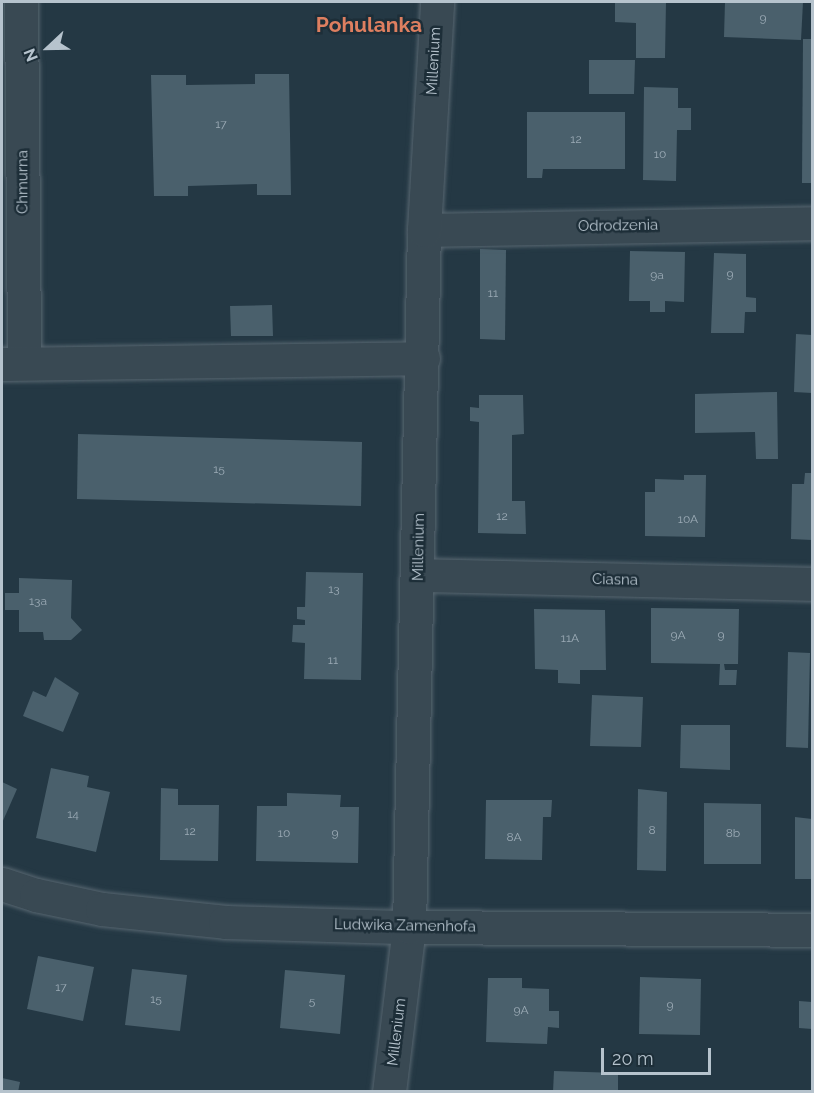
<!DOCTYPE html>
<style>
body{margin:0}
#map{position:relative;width:814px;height:1093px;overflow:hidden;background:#243844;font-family:Raleway,sans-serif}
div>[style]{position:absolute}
.building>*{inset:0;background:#4a606c}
.roads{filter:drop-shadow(0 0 2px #576670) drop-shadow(0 0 2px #576670)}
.minor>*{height:33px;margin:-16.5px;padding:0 16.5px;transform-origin:16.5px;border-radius:16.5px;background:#394953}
span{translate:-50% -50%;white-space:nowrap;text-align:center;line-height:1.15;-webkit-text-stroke:5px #1d2e38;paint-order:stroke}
.number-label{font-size:12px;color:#9baab5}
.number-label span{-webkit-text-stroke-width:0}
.street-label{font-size:15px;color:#b6c3cd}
.district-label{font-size:21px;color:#de7f60;font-weight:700}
.frame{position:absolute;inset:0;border:3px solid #b6c3cd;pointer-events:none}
.north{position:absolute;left:18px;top:18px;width:60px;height:60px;-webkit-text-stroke:4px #1d2e38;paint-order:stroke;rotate:248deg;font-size:16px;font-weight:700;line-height:24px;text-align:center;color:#b6c3cd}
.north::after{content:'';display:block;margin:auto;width:21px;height:27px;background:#b6c3cd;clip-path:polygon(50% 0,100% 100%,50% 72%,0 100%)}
.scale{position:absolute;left:601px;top:1048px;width:110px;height:27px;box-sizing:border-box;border:3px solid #b6c3cd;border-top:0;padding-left:8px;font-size:18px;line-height:21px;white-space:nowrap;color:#b6c3cd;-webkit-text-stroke:4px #1d2e38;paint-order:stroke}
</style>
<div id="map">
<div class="building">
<div style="clip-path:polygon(615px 2px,666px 2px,665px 58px,636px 58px,636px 23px,615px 22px)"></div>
<div style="clip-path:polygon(725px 2px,803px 2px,801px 40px,724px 37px)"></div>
<div style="clip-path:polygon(803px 39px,812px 39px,812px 183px,802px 183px)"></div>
<div style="clip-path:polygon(589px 60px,635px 60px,634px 94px,589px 94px)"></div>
<div style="clip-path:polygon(255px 74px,289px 74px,291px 195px,257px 195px,257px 184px,188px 186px,188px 196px,154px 196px,151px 75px,186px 75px,186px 85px,255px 84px)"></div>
<div style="clip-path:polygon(644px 87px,678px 88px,678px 108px,691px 108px,691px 130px,677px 130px,676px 181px,643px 180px)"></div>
<div style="clip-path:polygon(527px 112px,625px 112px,625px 169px,543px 169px,542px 178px,527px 178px)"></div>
<div style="clip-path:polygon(480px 249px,506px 250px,505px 340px,480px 339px)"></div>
<div style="clip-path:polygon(630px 251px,685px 252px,684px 302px,665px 301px,665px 312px,650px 312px,650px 301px,629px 301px)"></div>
<div style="clip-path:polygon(714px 253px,746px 254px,746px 297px,756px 298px,756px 312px,745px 312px,744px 333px,711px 333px)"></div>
<div style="clip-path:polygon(272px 305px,273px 336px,231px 336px,230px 306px)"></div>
<div style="clip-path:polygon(796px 334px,812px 335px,812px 393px,794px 392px)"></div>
<div style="clip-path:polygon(777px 392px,778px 459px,756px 459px,755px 432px,695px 433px,695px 394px)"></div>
<div style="clip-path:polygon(479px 395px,523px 395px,524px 434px,512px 435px,512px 501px,525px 501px,526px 534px,478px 533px,479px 422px,470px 421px,470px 407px,479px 408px)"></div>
<div style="clip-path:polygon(78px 434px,362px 442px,361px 506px,77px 499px)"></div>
<div style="clip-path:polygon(805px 473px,812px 473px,812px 540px,791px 539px,792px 484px,804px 484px)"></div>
<div style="clip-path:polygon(684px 475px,706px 475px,705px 537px,645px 536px,645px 492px,655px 492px,655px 479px,684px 480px)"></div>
<div style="clip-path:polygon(306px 572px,363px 573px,361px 680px,304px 679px,305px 643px,292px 642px,293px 625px,305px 625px,305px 620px,297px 619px,297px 607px,305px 607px)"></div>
<div style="clip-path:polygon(19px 578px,72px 580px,71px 618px,82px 630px,71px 640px,44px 640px,43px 632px,19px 632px,19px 610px,5px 610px,5px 593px,19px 593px)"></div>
<div style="clip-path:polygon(651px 608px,739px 609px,738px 664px,724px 664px,725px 670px,737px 670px,736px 685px,719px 685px,720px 664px,651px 663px)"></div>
<div style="clip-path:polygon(534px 609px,605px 610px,606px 670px,580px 670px,580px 684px,558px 683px,558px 670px,535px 669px)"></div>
<div style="clip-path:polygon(788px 652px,810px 653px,808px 748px,786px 747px)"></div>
<div style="clip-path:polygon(55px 677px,79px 693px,63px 732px,23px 716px,33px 691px,46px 697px)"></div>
<div style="clip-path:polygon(592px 695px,643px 697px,641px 747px,590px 746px)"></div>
<div style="clip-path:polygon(681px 725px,730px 725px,730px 770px,680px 768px)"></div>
<div style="clip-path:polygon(51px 768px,89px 776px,87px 787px,110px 792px,96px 852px,36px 838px)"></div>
<div style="clip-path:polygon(2px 782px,17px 789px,2px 823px)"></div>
<div style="clip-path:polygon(161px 788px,178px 789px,178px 805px,219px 805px,218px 861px,160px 860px)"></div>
<div style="clip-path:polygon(638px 789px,667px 792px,666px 871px,637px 870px)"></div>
<div style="clip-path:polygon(287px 793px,341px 795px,340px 807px,359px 807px,358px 863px,256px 861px,257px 806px,287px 806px)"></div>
<div style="clip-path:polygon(486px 800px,552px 800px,551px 817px,543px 817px,542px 860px,485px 859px)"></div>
<div style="clip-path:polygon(704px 803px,761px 804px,761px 864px,704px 864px)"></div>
<div style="clip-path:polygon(795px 817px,812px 819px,812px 879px,795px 879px)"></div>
<div style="clip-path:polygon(38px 956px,94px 967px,83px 1021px,27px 1009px)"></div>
<div style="clip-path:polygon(132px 969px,187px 975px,180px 1031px,125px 1025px)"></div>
<div style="clip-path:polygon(285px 970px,345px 975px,340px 1034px,280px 1028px)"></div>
<div style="clip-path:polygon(640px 977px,701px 979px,700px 1035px,639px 1034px)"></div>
<div style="clip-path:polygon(488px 978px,522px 978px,522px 988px,549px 989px,549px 1011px,559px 1011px,559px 1028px,548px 1027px,547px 1044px,486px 1042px)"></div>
<div style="clip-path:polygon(799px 1001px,812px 1002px,812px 1029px,799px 1028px)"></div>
<div style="clip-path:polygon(554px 1071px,618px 1073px,618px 1092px,553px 1092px)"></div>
<div style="clip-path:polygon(2px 1078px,20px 1082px,18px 1092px,2px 1092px)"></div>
</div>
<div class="roads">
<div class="minor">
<div style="left:21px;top:2px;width:361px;rotate:89.5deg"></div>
<div style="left:424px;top:230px;width:388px;rotate:-1deg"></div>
<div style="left:2px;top:364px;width:421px;rotate:-0.8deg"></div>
<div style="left:418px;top:575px;width:394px;rotate:1.3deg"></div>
<div style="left:2px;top:884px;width:36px;rotate:18deg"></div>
<div style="left:36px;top:895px;width:67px;rotate:12deg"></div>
<div style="left:102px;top:909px;width:124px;rotate:6deg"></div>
<div style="left:225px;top:922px;width:184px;rotate:1.6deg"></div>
<div style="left:409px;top:927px;width:403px;rotate:0.4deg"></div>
<div style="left:389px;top:1092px;width:166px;rotate:-83.1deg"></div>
<div style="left:409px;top:927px;width:697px;rotate:-88.77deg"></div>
<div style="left:424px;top:230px;width:228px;rotate:-86.7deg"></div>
</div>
</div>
<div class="number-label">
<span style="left:763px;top:19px">9</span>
<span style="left:221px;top:125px">17</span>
<span style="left:576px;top:140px">12</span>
<span style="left:660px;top:155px">10</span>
<span style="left:730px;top:275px">9</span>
<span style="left:657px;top:276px">9a</span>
<span style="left:493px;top:294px">11</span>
<span style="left:219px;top:470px">15</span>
<span style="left:502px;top:517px">12</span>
<span style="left:688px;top:520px">10A</span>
<span style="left:334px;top:590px">13</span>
<span style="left:38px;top:602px">13a</span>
<span style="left:678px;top:636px">9A</span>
<span style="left:721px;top:636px">9</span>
<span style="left:570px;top:639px">11A</span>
<span style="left:333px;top:661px">11</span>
<span style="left:73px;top:815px">14</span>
<span style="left:652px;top:831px">8</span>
<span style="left:190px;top:832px">12</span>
<span style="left:284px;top:834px">10</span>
<span style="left:335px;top:834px">9</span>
<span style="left:733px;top:834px">8b</span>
<span style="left:514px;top:838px">8A</span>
<span style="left:61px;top:988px">17</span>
<span style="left:156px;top:1000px">15</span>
<span style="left:312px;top:1002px">5</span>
<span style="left:670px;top:1006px">9</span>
<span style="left:521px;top:1011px">9A</span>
</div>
<div class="street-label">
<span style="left:434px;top:61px;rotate:-87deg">Millenium</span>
<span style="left:23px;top:182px;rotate:-90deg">Chmurna</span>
<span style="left:618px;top:226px;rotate:-1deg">Odrodzenia</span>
<span style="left:419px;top:547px;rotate:-89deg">Millenium</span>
<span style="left:615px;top:580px;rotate:1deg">Ciasna</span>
<span style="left:405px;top:926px;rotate:1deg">Ludwika Zamenhofa</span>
<span style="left:397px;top:1032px;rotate:-83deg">Millenium</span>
</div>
<div class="district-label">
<span style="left:369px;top:25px">Pohulanka</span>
</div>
<div class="frame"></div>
<div class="north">N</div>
<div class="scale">20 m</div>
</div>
